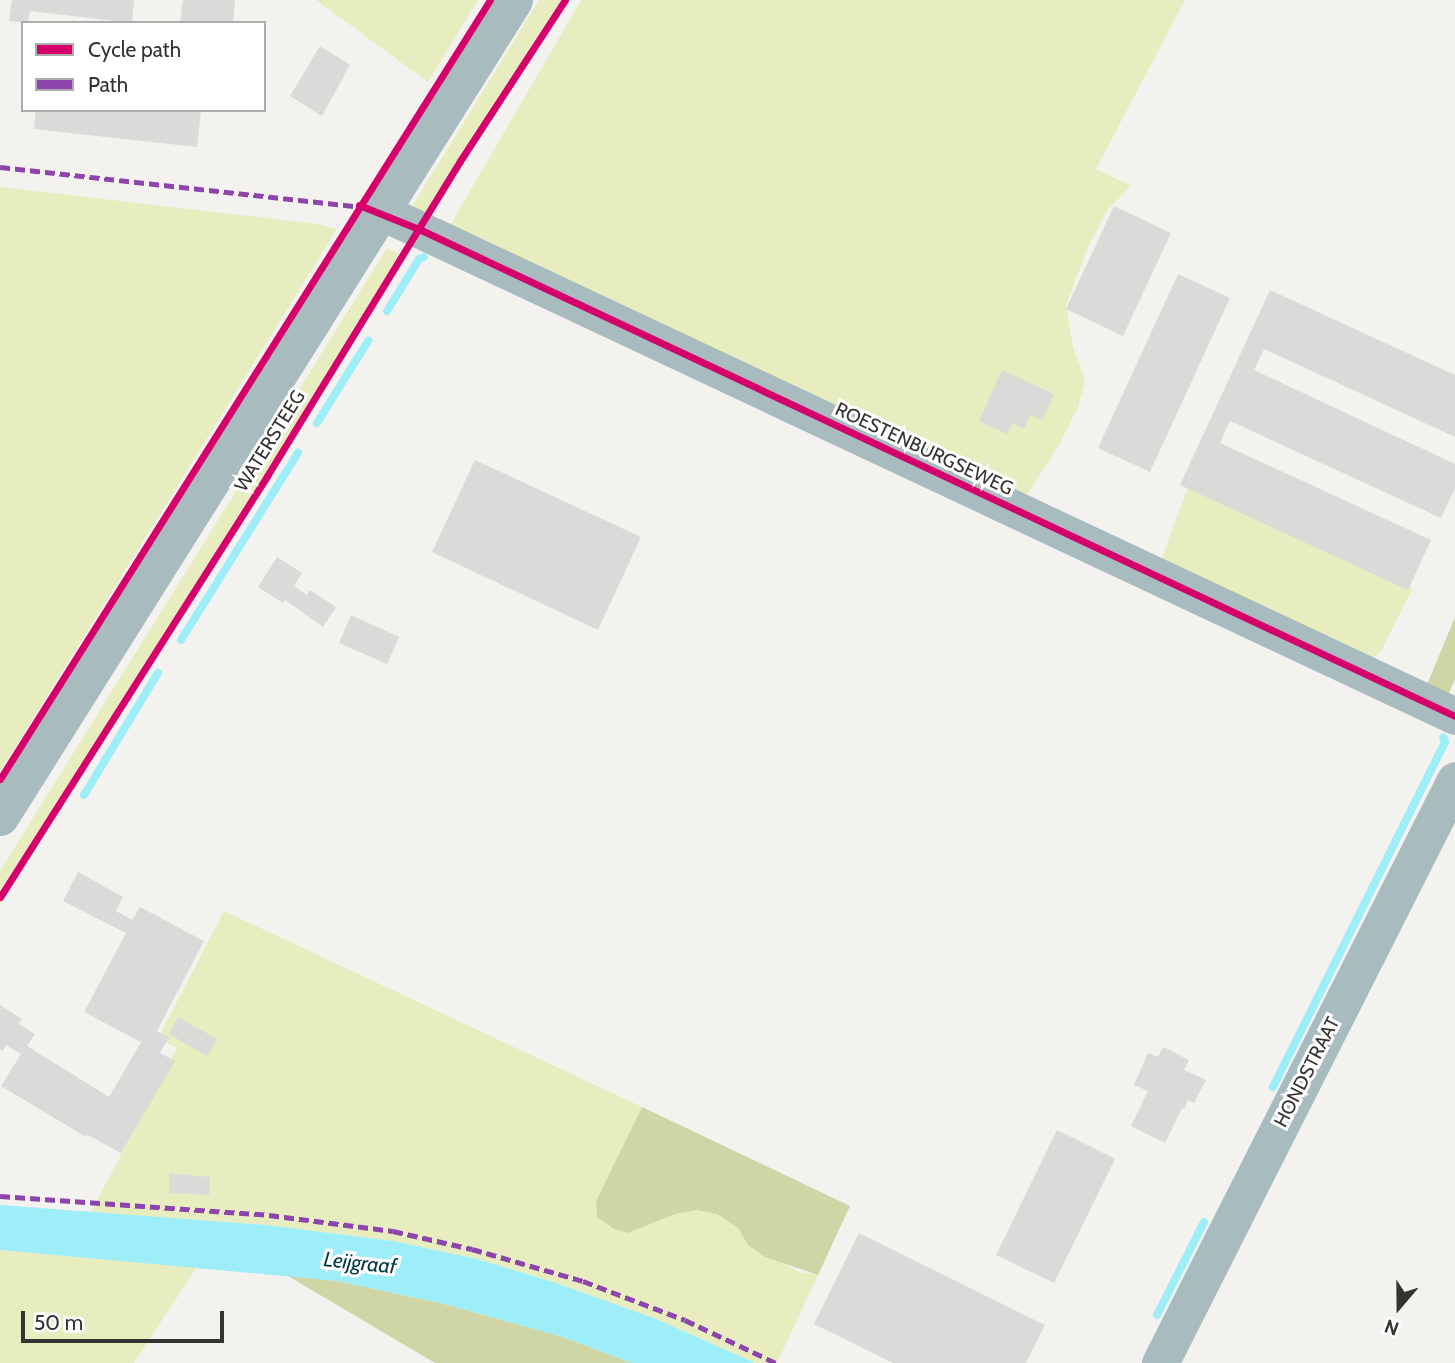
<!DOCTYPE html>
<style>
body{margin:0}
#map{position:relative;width:1455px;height:1363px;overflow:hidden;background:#f3f2ef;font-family:Cabin,sans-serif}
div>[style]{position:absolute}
.green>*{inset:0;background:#e8edbf}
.forest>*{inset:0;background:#d0d5a6}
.water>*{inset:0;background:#9deef9}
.stream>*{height:8px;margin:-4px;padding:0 4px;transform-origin:4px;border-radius:4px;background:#9deef9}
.building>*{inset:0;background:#dbdad8}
.minor>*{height:37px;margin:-18.5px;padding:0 18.5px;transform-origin:18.5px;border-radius:18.5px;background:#a8bbbe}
.quiet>*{height:5px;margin-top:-2.5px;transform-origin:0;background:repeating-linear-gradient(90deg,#8e44ad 0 10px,transparent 0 15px)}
.cycleway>*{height:7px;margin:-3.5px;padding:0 3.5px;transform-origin:3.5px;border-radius:3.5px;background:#d6006c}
span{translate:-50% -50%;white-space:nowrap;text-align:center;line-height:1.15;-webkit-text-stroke:6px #fff;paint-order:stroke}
.street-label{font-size:19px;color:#343331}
.water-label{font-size:21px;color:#003a41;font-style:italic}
.legend{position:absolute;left:21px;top:21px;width:245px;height:91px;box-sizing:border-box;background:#fff;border:2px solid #aeadad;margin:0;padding:9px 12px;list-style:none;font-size:21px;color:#343331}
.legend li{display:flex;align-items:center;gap:14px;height:35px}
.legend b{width:35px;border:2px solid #aeadad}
.north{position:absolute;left:1364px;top:1272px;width:70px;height:70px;-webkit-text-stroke:5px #fff;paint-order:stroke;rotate:200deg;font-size:19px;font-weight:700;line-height:28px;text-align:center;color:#343331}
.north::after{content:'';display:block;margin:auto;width:24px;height:32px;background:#343331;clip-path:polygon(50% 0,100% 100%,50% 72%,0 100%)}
.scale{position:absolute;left:21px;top:1311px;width:203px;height:32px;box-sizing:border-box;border:4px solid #343331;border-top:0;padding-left:9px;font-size:21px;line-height:24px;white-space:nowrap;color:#343331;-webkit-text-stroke:5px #fff;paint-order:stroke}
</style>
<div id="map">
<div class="green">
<div style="clip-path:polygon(316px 0,478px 0,428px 82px)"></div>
<div style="clip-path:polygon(539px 0,564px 0,428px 218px,411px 208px)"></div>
<div style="clip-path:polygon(581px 0,1185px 0,1096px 169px,1131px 186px,1108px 209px,1088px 247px,1066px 305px,1073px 347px,1085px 381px,1078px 407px,1060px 443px,1024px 500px,448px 229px)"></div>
<div style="clip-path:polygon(0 187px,318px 224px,337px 229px,0 772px)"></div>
<div style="clip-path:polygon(387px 248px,406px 257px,0 905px,0 871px)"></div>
<div style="clip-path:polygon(1189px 484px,1413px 588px,1380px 653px,1368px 661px,1160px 563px)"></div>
<div style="clip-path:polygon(224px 911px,642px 1107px,596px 1201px,628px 1233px,674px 1214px,697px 1210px,718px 1214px,738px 1228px,748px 1245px,799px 1272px,818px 1275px,777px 1363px,755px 1363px,656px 1319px,553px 1282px,477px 1259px,393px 1241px,266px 1225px,91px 1212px,177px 1048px,158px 1038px)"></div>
<div style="clip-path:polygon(0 1250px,197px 1267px,134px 1363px,0 1363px)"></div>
</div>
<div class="forest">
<div style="clip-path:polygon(1455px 617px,1455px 679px,1447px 698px,1426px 687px)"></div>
<div style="clip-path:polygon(642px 1107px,850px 1206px,818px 1275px,765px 1257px,748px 1245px,738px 1228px,717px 1214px,697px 1210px,675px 1214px,628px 1233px,614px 1229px,597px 1217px,596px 1201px)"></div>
<div style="clip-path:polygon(288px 1276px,338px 1281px,444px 1304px,560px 1336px,632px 1363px,435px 1363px)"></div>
</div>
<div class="water">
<div style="clip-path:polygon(0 1205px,266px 1225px,393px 1241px,477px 1259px,553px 1282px,656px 1319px,755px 1363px,632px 1363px,560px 1336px,444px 1304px,338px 1281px,0 1250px)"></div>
</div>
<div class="stream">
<div style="left:387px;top:311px;width:61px;rotate:-58.4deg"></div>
<div style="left:419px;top:259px;width:5px;rotate:-22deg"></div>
<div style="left:317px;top:423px;width:97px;rotate:-58.1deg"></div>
<div style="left:181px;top:640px;width:221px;rotate:-58deg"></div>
<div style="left:84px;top:795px;width:143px;rotate:-58.8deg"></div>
<div style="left:1273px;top:1087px;width:385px;rotate:-63.5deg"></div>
<div style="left:1445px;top:742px;width:5px;rotate:-112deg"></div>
<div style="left:1157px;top:1315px;width:104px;rotate:-63.2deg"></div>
</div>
<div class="building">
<div style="clip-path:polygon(12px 0,134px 0,132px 23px,30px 11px,28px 23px,9px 21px)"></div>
<div style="clip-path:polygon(183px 0,235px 0,233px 23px,180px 23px)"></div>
<div style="clip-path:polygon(320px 46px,350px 65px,322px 116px,290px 96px)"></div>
<div style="clip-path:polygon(36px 110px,201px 110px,197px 147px,34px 129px)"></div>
<div style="clip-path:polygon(1114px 206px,1171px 233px,1123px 336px,1066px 309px)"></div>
<div style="clip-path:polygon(1178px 274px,1230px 298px,1150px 472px,1098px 448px)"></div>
<div style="clip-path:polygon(1270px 290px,1455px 375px,1455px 437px,1264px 349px,1254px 370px,1455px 464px,1455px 488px,1441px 518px,1230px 421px,1220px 443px,1431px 540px,1408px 590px,1180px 485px)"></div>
<div style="clip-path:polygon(1002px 370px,1054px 394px,1042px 420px,1030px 415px,1024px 429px,1012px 423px,1007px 434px,979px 421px)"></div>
<div style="clip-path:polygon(475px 460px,641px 537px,598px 630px,432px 552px)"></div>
<div style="clip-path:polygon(277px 557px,302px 573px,294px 586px,307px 595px,310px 590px,336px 607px,323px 627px,285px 600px,283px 603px,258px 587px)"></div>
<div style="clip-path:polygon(351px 615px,399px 637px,387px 664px,339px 643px)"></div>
<div style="clip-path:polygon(78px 872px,123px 897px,116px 911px,132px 920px,140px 907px,204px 941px,157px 1031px,169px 1037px,160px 1053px,175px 1061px,121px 1153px,88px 1135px,86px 1137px,1px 1086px,21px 1054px,6px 1045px,3px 1051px,0 1049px,0 1005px,22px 1019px,19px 1024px,35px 1034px,27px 1046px,109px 1097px,141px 1042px,84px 1012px,126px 933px,63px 901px)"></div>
<div style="clip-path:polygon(178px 1017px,217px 1039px,207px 1056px,169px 1034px)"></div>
<div style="clip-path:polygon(1163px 1047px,1189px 1060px,1184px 1070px,1206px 1080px,1194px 1103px,1188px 1100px,1184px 1109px,1182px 1108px,1165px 1143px,1131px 1126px,1148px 1091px,1134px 1085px,1148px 1053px,1158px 1057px)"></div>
<div style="clip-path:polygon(1057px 1130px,1115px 1159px,1054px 1283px,996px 1255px)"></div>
<div style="clip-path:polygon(169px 1173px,210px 1177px,209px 1195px,169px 1193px)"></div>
<div style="clip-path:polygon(859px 1233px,1045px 1325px,1026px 1363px,893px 1363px,814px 1324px)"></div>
</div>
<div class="minor">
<div style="left:380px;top:211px;width:1188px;rotate:25.16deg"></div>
<div style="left:0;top:817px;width:965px;rotate:-57.82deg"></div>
<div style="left:1160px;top:1363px;width:653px;rotate:-63.16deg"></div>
</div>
<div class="quiet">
<div style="left:0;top:167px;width:367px;rotate:6.3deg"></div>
<div style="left:0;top:1196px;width:270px;rotate:4deg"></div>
<div style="left:269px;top:1215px;width:125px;rotate:7.4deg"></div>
<div style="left:393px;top:1231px;width:81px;rotate:12.8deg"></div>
<div style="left:472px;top:1249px;width:116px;rotate:16.1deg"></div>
<div style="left:583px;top:1281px;width:109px;rotate:20.9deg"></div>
<div style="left:685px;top:1320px;width:101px;rotate:25.3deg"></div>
</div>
<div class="cycleway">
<div style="left:359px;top:205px;width:65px;rotate:21.8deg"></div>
<div style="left:419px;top:229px;width:1145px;rotate:25.18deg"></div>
<div style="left:0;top:779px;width:920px;rotate:-57.83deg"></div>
<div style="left:0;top:897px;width:499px;rotate:-57.6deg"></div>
<div style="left:267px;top:476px;width:369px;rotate:-58.5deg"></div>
<div style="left:460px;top:161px;width:192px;rotate:-56.9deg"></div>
</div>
<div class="street-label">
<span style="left:270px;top:441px;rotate:-58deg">WATERSTEEG</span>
<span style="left:924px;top:449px;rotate:25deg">ROESTENBURGSEWEG</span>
<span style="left:1307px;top:1072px;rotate:-63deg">HONDSTRAAT</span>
</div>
<div class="water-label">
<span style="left:360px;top:1263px;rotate:6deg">Leijgraaf</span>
</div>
<ul class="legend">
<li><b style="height:9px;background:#d6006c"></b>Cycle path</li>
<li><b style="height:9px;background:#8e44ad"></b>Path</li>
</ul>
<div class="north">N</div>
<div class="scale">50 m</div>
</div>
